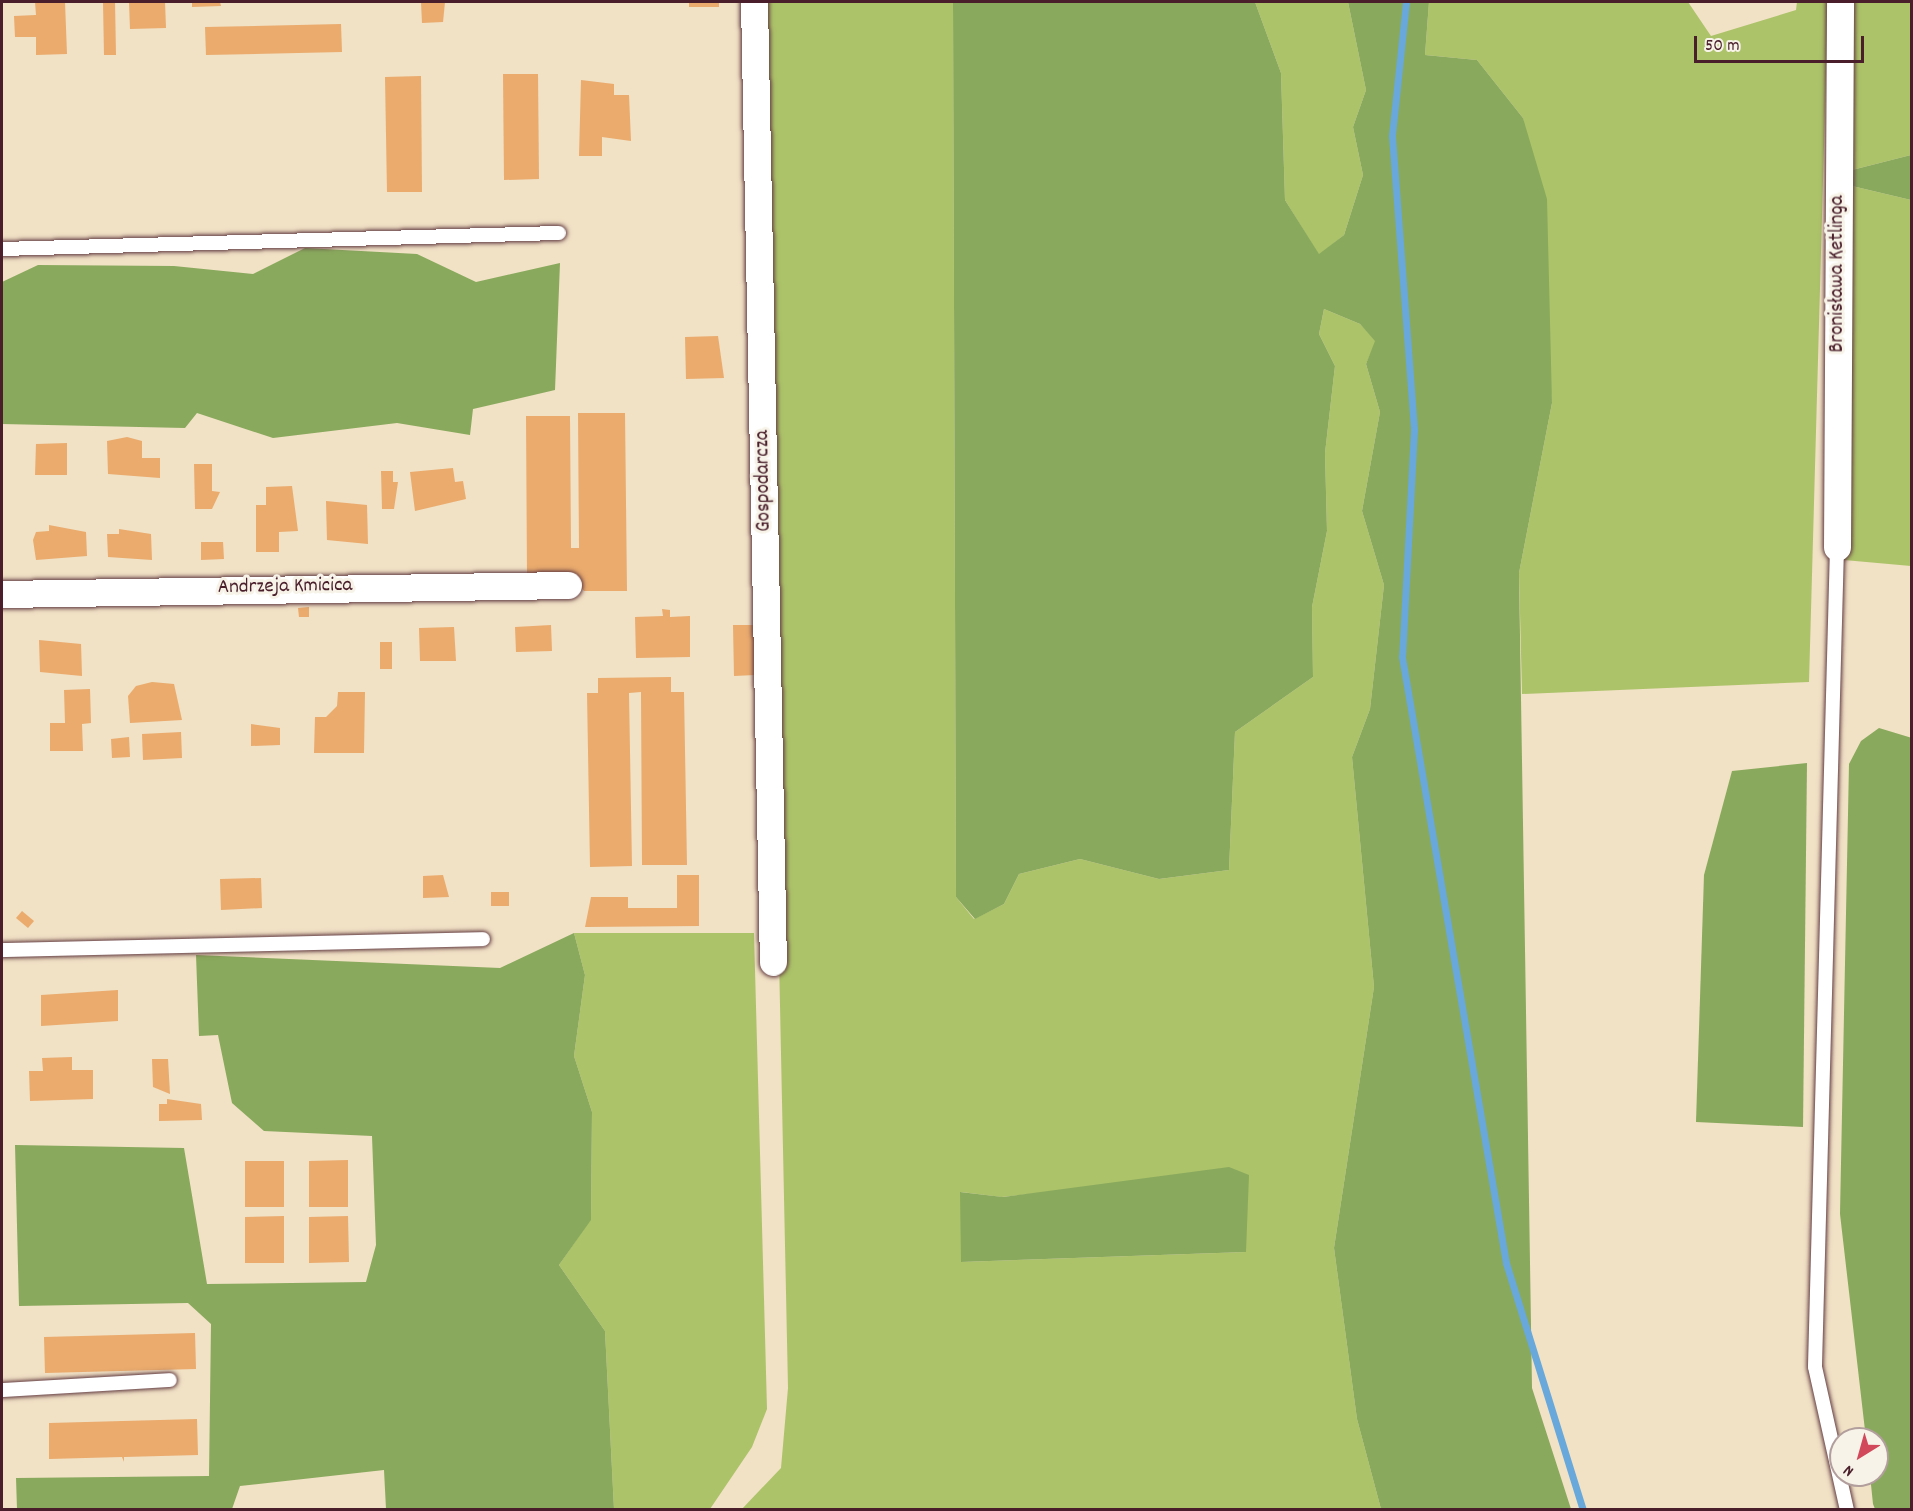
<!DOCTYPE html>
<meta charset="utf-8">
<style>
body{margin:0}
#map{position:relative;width:1913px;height:1511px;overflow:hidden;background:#f1e1c5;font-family:Dekko,sans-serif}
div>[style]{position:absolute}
.green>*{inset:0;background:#acc369}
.forest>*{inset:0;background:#89a95d}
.stream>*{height:7px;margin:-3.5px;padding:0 3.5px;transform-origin:3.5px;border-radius:3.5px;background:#68a8db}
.building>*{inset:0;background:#eaab6d}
.roads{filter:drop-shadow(0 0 2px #633c42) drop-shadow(0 0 2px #633c42)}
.service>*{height:14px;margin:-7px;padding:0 7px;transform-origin:7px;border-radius:7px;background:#fff}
.minor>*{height:27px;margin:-13.5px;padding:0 13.5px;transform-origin:13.5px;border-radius:13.5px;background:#fff}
span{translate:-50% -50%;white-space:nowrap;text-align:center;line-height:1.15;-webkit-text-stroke:6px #f7f3e8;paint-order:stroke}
.street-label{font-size:21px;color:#4a1f2b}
.frame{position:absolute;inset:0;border:3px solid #4a1f2b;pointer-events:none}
.north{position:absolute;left:1829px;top:1427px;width:60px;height:60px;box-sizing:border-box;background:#f7f3e8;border:2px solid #b29e9c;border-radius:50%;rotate:217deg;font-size:16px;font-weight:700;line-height:24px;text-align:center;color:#4a1f2b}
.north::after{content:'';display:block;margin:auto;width:21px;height:27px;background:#d1495b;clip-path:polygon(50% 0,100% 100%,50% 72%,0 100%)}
.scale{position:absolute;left:1694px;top:36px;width:170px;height:27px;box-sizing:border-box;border:3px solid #4a1f2b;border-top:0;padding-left:8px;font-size:18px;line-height:21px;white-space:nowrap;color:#4a1f2b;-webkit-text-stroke:4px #f7f3e8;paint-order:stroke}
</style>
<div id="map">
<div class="green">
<div style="clip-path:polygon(evenodd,759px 2px,953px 2px,956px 897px,974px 919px,1004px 904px,1019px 874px,1080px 859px,1159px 879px,1229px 870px,1235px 732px,1313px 677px,1312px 607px,1327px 531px,1325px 453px,1335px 366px,1319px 334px,1324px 309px,1360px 324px,1376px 341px,1366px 364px,1380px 412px,1362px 511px,1384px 585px,1370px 709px,1352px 757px,1374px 987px,1334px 1248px,1357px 1419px,1381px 1509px,741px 1510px,781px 1468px,788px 1388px,759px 2px,1095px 1187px,1246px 1252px,961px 1262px,961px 1192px,1002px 1197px,1095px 1187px)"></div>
<div style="clip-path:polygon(1255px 2px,1348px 2px,1366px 90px,1353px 127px,1363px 175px,1344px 235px,1319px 255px,1285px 200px,1281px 73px)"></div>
<div style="clip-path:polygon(1429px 2px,1688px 2px,1711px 36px,1796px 10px,1797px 2px,1828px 2px,1809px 682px,1522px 694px,1519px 573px,1552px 403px,1523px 118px,1477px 60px,1425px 55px)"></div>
<div style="clip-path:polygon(1852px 2px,1912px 2px,1911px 155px,1852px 170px)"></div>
<div style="clip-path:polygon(1852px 186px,1911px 200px,1911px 566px,1844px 560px)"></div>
<div style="clip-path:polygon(574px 933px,754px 933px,767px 1409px,752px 1447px,710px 1509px,614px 1509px,605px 1331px,559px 1265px,591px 1219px,592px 1112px,574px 1056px,585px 975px)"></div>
</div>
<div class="forest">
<div style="clip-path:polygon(953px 2px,1255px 2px,1281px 73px,1285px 200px,1319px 254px,1344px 235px,1363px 175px,1353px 127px,1366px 90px,1348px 2px,1429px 2px,1425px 55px,1477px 60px,1523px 118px,1547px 199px,1552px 403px,1519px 573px,1532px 1388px,1571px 1509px,1381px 1509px,1357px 1419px,1334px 1248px,1374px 987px,1352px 757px,1370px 709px,1384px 585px,1362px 511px,1380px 412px,1366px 364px,1375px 341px,1360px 324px,1324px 309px,1319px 334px,1335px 366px,1325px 453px,1327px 531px,1312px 607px,1313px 677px,1235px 732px,1229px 870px,1159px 879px,1080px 859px,1019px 874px,1004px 904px,975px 919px,956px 897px)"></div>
<div style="clip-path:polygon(1911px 155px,1911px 200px,1852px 186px,1852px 170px)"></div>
<div style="clip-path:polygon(305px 248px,417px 254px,476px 282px,560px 263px,555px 390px,473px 409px,470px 435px,397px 423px,273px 438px,197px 413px,185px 428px,2px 424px,2px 282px,38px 265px,174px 266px,253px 274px)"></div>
<div style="clip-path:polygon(1879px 728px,1912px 738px,1911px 1510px,1875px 1509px,1873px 1504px,1870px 1475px,1877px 1475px,1877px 1439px,1866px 1439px,1840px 1214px,1849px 764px,1861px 741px)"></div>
<div style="clip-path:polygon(1807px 763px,1803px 1127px,1696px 1122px,1704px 875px,1732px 771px)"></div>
<div style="clip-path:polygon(574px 933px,585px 975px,574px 1056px,592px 1112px,591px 1220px,559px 1265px,605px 1331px,614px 1509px,386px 1509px,384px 1470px,240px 1486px,232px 1509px,17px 1509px,16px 1478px,209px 1476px,211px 1324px,188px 1303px,19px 1306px,15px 1145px,184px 1148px,207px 1284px,366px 1282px,376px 1245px,372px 1136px,264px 1131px,232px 1103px,218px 1035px,199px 1036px,196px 955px,500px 968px)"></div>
<div style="clip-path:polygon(1229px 1167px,1249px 1175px,1246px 1252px,961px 1262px,960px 1192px,1003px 1197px)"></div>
</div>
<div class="stream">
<div style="left:1406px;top:2px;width:135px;rotate:96deg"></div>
<div style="left:1392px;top:136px;width:295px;rotate:85.7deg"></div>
<div style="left:1414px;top:430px;width:227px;rotate:93deg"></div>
<div style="left:1402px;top:657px;width:615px;rotate:80.26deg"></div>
<div style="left:1506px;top:1263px;width:259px;rotate:72.7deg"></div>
</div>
<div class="building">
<div style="clip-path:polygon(35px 2px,65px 2px,67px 54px,36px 55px,36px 37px,15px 37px,14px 16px,36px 15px)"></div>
<div style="clip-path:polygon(103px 2px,115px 2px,116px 55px,104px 55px)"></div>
<div style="clip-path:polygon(129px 2px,165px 2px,166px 28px,130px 29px)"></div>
<div style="clip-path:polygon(192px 2px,220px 2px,221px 6px,192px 7px)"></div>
<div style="clip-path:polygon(421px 2px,445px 2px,443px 22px,422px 23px)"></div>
<div style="clip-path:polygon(689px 2px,719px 2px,719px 7px,689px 7px)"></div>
<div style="clip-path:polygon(341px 24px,342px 52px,206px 55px,205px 27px)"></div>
<div style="clip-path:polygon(503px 74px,538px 74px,539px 179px,504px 180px)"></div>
<div style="clip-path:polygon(421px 76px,422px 192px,387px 192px,385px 77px)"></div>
<div style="clip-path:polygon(581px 80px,614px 84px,614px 95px,629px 95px,631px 141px,602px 137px,602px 156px,579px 156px)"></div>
<div style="clip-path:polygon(718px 336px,724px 378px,686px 379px,685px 337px)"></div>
<div style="clip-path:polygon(578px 413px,625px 413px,627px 591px,584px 591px,570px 574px,527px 574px,526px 416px,570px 416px,571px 548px,579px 548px)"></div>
<div style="clip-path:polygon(127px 437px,142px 441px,142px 458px,160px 458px,160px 478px,108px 474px,107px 441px)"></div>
<div style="clip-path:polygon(67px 443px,67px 475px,35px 475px,36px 444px)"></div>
<div style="clip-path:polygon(194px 464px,212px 464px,212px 491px,220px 492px,212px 509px,195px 509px)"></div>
<div style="clip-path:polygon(453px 468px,455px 482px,463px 481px,466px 499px,415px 511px,410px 472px)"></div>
<div style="clip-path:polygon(381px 471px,393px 471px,393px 482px,398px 482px,394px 509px,382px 509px)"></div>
<div style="clip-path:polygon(292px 486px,298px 531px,279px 532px,279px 552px,256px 552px,256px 505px,266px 505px,266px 487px)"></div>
<div style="clip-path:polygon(326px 501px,367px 505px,368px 544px,327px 540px)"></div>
<div style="clip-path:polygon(49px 525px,86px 532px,87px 556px,36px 560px,33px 540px,36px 532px,49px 531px)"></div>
<div style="clip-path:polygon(119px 529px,151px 534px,152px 560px,108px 557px,107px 534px,119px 534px)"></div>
<div style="clip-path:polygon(201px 542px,223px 542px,224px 559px,201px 560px)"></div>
<div style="clip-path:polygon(309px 607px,309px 617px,299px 617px,298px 608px)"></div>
<div style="clip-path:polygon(662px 609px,670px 610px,670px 617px,690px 616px,690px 657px,636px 658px,635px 617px,663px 616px)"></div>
<div style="clip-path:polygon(551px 625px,552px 651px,516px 652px,515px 627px)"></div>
<div style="clip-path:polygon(733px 625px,754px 625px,755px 675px,734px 676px)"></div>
<div style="clip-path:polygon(454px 627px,456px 661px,420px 661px,419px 628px)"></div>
<div style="clip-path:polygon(39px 640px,81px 644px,82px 676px,40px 672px)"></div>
<div style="clip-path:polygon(380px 642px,392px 642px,392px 669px,380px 669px)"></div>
<div style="clip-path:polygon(671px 677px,671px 692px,684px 692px,687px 865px,642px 865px,641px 692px,629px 693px,632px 866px,590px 867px,587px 693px,598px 693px,598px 678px)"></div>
<div style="clip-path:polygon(152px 682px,174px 684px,182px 720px,130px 723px,128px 696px,136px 686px)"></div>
<div style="clip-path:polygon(90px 689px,91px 723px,82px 724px,83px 751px,50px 751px,50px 723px,65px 723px,64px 690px)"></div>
<div style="clip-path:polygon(338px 692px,365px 692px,364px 753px,314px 753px,315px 717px,326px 717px,337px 706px)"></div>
<div style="clip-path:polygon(251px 724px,280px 728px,280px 745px,251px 746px)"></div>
<div style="clip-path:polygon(181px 732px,182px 758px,143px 760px,142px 734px)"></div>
<div style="clip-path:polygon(129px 737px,130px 757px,112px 758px,111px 739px)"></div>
<div style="clip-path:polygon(443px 875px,449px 897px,423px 898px,423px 876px)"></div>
<div style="clip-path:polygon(677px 875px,699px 875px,699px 926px,585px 927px,591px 897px,628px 897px,628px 908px,677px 908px)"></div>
<div style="clip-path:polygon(261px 878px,262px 908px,221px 910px,220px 879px)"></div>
<div style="clip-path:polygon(491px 892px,509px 892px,509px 906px,491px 906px)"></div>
<div style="clip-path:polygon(22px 911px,34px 921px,28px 928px,16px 918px)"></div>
<div style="clip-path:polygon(118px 990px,118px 1021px,41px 1026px,41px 995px)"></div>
<div style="clip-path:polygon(72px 1057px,72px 1070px,93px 1070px,93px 1099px,30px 1101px,29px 1071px,43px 1071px,42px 1058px)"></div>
<div style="clip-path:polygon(152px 1059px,168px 1059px,170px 1094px,153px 1087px)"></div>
<div style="clip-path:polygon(167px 1099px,201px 1104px,202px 1120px,159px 1121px,159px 1104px,167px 1104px)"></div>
<div style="clip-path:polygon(348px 1160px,348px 1207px,309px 1207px,309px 1161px)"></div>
<div style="clip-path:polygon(245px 1161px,284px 1161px,284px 1207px,245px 1207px)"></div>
<div style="clip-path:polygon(284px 1216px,284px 1263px,245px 1263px,245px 1217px)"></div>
<div style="clip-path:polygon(348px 1216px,349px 1262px,309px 1263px,309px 1217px)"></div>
<div style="clip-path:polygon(195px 1333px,196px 1369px,45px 1373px,44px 1337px)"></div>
<div style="clip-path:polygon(197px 1419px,198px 1455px,124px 1457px,124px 1462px,122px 1457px,49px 1459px,49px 1423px)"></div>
</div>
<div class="roads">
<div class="service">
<div style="left:2px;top:249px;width:557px;rotate:-1.65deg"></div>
<div style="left:1837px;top:547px;width:820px;rotate:91.54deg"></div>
<div style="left:1815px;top:1367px;width:147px;rotate:77.4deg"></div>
<div style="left:2px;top:950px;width:481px;rotate:-1.3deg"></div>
<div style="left:2px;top:1390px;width:168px;rotate:-3.4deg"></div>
</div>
<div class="minor">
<div style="left:754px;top:2px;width:960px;rotate:88.87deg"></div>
<div style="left:1837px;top:547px;width:545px;rotate:-89.68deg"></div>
<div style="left:2px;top:594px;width:566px;rotate:-0.91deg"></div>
</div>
</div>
<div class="street-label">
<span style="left:1838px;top:274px;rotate:-90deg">Bronisława Ketlinga</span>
<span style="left:764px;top:481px;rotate:-91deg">Gospodarcza</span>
<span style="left:285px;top:587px;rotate:-1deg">Andrzeja Kmicica</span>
</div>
<div class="frame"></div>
<div class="north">N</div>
<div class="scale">50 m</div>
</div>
